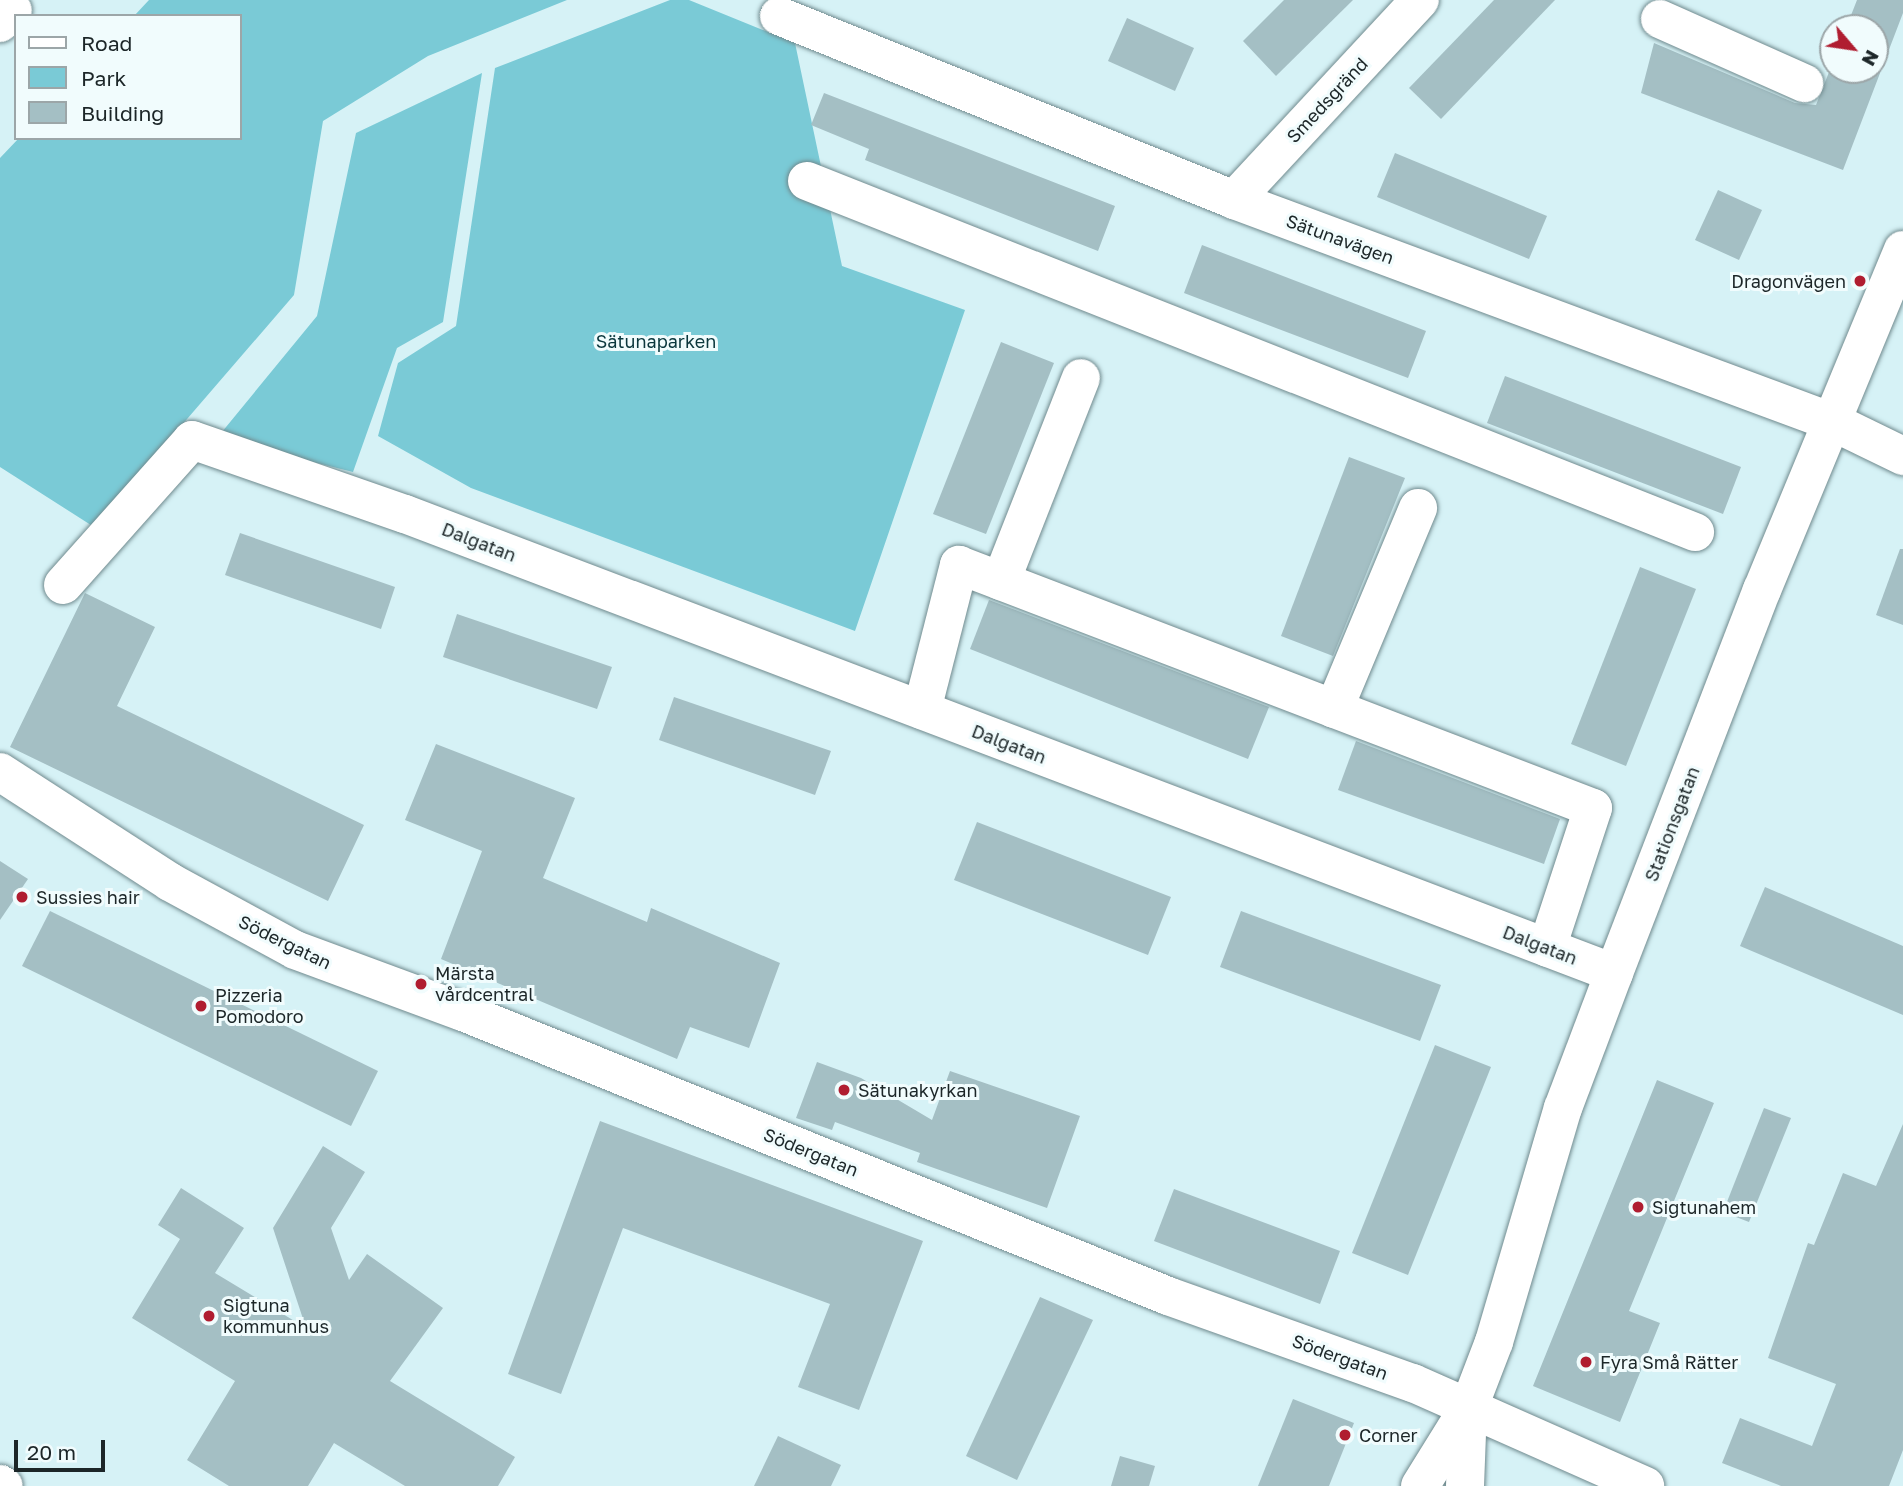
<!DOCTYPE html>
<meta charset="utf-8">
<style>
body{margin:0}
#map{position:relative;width:1903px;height:1486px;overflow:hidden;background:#d6f2f6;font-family:"Golos Text",sans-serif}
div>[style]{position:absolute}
.green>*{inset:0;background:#7acad6}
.building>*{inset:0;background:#a4bfc4}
.roads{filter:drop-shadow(0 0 2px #708a8e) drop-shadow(0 0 2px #708a8e)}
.minor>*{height:38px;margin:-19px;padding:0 19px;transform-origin:19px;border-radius:19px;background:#fff}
.dots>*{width:19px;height:19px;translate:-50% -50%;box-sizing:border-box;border:4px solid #f1fcfd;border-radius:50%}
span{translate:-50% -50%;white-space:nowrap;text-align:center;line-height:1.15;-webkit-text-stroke:6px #f1fcfd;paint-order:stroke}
.street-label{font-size:18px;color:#1c2628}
.poi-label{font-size:18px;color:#1c2628}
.right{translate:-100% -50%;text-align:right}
.left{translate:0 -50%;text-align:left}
.park-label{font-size:18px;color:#0a373d}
.legend{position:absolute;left:14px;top:14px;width:228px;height:126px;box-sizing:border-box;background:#f1fcfd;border:2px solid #9ca6a8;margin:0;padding:9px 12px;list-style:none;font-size:21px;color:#1c2628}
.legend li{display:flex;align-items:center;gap:14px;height:35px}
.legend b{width:35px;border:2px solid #9ca6a8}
.north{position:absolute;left:1819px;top:14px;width:70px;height:70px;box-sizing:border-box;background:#f1fcfd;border:2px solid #9ca6a8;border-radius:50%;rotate:119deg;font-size:19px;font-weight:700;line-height:28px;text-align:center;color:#1c2628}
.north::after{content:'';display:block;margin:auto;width:24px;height:32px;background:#b01d30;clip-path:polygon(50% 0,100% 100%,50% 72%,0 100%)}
.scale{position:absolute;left:14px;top:1440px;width:91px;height:32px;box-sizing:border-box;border:4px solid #1c2628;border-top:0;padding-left:9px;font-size:21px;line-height:24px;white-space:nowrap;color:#1c2628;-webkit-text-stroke:5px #f1fcfd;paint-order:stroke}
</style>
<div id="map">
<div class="green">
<div style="clip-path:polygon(149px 0,567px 0,428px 56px,323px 121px,294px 295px,94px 527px,0 467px,0 158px,19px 138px,240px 138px,240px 16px,134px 16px)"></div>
<div style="clip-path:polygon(670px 0,689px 0,795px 43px,842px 266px,965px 310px,855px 631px,471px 488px,378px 436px,398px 363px,456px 326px,495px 68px)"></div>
<div style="clip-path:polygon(482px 73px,443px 322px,397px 348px,353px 472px,217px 438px,317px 316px,356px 133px)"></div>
</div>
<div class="building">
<div style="clip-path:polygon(1284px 0,1353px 0,1276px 76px,1243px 41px)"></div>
<div style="clip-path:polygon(1494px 0,1555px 0,1441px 119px,1409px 88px)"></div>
<div style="clip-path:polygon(1857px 0,1903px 0,1903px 13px,1843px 170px,1641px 93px,1654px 43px,1795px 103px,1816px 105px,1833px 62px,1833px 70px,1875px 70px,1875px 28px,1846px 28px)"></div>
<div style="clip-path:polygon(1127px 18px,1194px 48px,1175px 91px,1108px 61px)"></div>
<div style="clip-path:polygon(824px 93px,1115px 206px,1098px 251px,865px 160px,869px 149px,811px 125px)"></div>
<div style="clip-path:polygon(1395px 153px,1547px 216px,1529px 259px,1377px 197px)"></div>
<div style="clip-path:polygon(1718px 190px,1762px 210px,1739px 260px,1695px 240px)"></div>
<div style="clip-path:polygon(1202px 245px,1426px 331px,1408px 378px,1184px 293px)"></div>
<div style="clip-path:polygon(1001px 342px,1054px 363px,986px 534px,933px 514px)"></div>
<div style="clip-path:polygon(1505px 376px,1741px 467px,1723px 514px,1487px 423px)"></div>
<div style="clip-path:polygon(1349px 457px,1405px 478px,1333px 656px,1281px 636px)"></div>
<div style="clip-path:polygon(240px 533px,395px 587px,381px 629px,225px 575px)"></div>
<div style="clip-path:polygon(1900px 549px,1903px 549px,1903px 625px,1876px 615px)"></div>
<div style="clip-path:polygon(1640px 567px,1696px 589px,1626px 766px,1571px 744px)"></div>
<div style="clip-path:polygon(85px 593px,155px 627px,117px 706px,364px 825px,328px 901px,10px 747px)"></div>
<div style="clip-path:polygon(989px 600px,1269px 707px,1248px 759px,970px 649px)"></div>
<div style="clip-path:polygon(457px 614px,612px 667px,597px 709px,443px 657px)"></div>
<div style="clip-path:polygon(674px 697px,831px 751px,815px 795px,659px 740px)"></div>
<div style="clip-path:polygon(1356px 741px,1560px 819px,1544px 864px,1338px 790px)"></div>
<div style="clip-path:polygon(436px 744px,575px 798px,543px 878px,647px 922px,651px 908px,780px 963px,749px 1048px,690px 1027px,677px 1059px,441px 959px,482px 851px,405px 820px)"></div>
<div style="clip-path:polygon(977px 822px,1171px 897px,1148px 955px,954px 880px)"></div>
<div style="clip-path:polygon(0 861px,28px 879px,0 920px)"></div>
<div style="clip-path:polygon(1765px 887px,1903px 946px,1903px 1015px,1740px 946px)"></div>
<div style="clip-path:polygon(50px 911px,378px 1071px,351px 1126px,22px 966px)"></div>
<div style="clip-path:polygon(1241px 911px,1441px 985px,1420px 1041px,1220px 967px)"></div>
<div style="clip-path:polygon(1435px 1045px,1491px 1067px,1408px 1275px,1352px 1253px)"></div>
<div style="clip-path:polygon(817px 1062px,861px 1078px,932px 1120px,950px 1071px,1080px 1116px,1047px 1208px,917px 1162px,920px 1153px,835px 1122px,832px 1130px,796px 1118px)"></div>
<div style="clip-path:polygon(1657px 1080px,1714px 1103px,1629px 1311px,1660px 1323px,1620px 1422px,1533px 1386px)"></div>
<div style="clip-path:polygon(1764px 1108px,1791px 1118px,1749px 1222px,1723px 1212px)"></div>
<div style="clip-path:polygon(600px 1121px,923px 1241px,859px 1410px,798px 1387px,830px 1304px,623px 1228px,561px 1394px,508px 1374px)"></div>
<div style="clip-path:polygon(1903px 1124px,1903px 1450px,1889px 1486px,1781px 1486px,1722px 1463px,1740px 1418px,1812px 1446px,1836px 1384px,1768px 1358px,1808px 1243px,1814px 1245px,1843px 1173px,1876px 1186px)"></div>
<div style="clip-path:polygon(323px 1146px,365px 1172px,331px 1228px,349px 1280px,367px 1254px,443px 1308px,390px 1381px,515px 1457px,498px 1486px,405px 1486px,334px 1443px,308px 1486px,229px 1486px,187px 1460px,235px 1381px,132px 1318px,180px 1239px,158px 1225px,181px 1188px,244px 1228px,215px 1273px,306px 1328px,273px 1228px)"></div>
<div style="clip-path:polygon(1174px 1189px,1340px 1251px,1320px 1304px,1154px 1241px)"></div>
<div style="clip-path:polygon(1040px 1297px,1093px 1320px,1017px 1480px,966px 1456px)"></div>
<div style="clip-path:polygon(1293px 1399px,1354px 1423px,1329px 1486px,1258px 1486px)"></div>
<div style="clip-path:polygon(778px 1436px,841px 1465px,831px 1486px,754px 1486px)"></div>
<div style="clip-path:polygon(1120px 1456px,1155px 1466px,1149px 1486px,1111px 1486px)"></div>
</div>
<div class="roads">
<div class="minor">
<div style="left:779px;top:16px;width:491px;rotate:22deg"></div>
<div style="left:1234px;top:200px;width:641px;rotate:20.36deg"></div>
<div style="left:1835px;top:423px;width:76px;rotate:25.9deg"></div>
<div style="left:1660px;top:19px;width:158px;rotate:24deg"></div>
<div style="left:0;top:23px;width:18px;rotate:-45deg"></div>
<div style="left:807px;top:181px;width:955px;rotate:21.57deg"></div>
<div style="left:1234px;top:200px;width:273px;rotate:-47.1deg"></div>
<div style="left:1001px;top:581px;width:218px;rotate:-68.5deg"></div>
<div style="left:63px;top:585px;width:194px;rotate:-48.3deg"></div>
<div style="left:192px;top:440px;width:225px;rotate:19.2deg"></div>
<div style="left:405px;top:514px;width:1293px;rotate:20.79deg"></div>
<div style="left:1334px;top:709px;width:218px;rotate:-67.3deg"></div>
<div style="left:922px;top:710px;width:150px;rotate:-75.7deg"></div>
<div style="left:959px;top:565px;width:679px;rotate:20.97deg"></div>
<div style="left:1593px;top:808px;width:147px;rotate:108.2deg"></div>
<div style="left:0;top:772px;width:202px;rotate:32.9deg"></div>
<div style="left:170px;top:882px;width:142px;rotate:28.5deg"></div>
<div style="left:295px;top:950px;width:179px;rotate:20.3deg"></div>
<div style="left:463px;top:1012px;width:760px;rotate:21.94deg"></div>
<div style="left:1168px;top:1296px;width:260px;rotate:19.6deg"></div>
<div style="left:1413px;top:1383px;width:254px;rotate:23.9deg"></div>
<div style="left:0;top:1484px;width:4px;rotate:27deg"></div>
<div style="left:1420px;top:1486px;width:93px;rotate:-58.2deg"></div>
<div style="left:1469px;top:1407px;width:70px;rotate:-69deg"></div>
<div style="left:1494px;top:1342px;width:244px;rotate:-73.6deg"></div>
<div style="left:1563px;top:1108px;width:144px;rotate:-69.3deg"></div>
<div style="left:1614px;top:973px;width:411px;rotate:-68.9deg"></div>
<div style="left:1762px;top:590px;width:368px;rotate:-67.5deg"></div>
<div style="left:1465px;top:1486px;width:77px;rotate:-87.8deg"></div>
</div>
</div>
<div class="dots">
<div style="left:1860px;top:281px;background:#b01d30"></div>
<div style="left:22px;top:897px;background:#b01d30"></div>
<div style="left:421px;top:984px;background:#b01d30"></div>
<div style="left:201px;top:1006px;background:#b01d30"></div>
<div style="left:844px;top:1090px;background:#b01d30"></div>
<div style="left:1638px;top:1207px;background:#b01d30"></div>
<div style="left:209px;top:1316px;background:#b01d30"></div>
<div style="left:1586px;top:1362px;background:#b01d30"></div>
<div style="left:1345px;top:1435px;background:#b01d30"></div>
</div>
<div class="street-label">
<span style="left:1327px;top:100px;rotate:-47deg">Smedsgränd</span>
<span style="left:1340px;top:239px;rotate:20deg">Sätunavägen</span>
<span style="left:479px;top:542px;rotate:21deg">Dalgatan</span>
<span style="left:1009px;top:744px;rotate:21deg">Dalgatan</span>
<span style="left:1672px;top:824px;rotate:-69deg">Stationsgatan</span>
<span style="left:285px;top:942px;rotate:26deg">Södergatan</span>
<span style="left:1540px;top:945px;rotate:21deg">Dalgatan</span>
<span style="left:811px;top:1152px;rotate:22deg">Södergatan</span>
<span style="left:1340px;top:1357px;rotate:20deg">Södergatan</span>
</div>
<div class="poi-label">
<span class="right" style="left:1846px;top:281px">Dragonvägen</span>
<span class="left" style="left:36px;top:897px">Sussies hair</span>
<span class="left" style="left:435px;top:984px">Märsta<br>vårdcentral</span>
<span class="left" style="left:215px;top:1006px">Pizzeria<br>Pomodoro</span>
<span class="left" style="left:858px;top:1090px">Sätunakyrkan</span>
<span class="left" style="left:1652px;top:1207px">Sigtunahem</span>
<span class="left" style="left:223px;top:1316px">Sigtuna<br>kommunhus</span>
<span class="left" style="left:1600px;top:1362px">Fyra Små Rätter</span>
<span class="left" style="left:1359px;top:1435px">Corner</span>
</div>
<div class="park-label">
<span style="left:656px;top:341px">Sätunaparken</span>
</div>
<ul class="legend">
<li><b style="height:9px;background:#fff"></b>Road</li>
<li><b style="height:19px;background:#7acad6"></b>Park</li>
<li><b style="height:19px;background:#a4bfc4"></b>Building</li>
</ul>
<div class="north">N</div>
<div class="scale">20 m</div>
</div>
